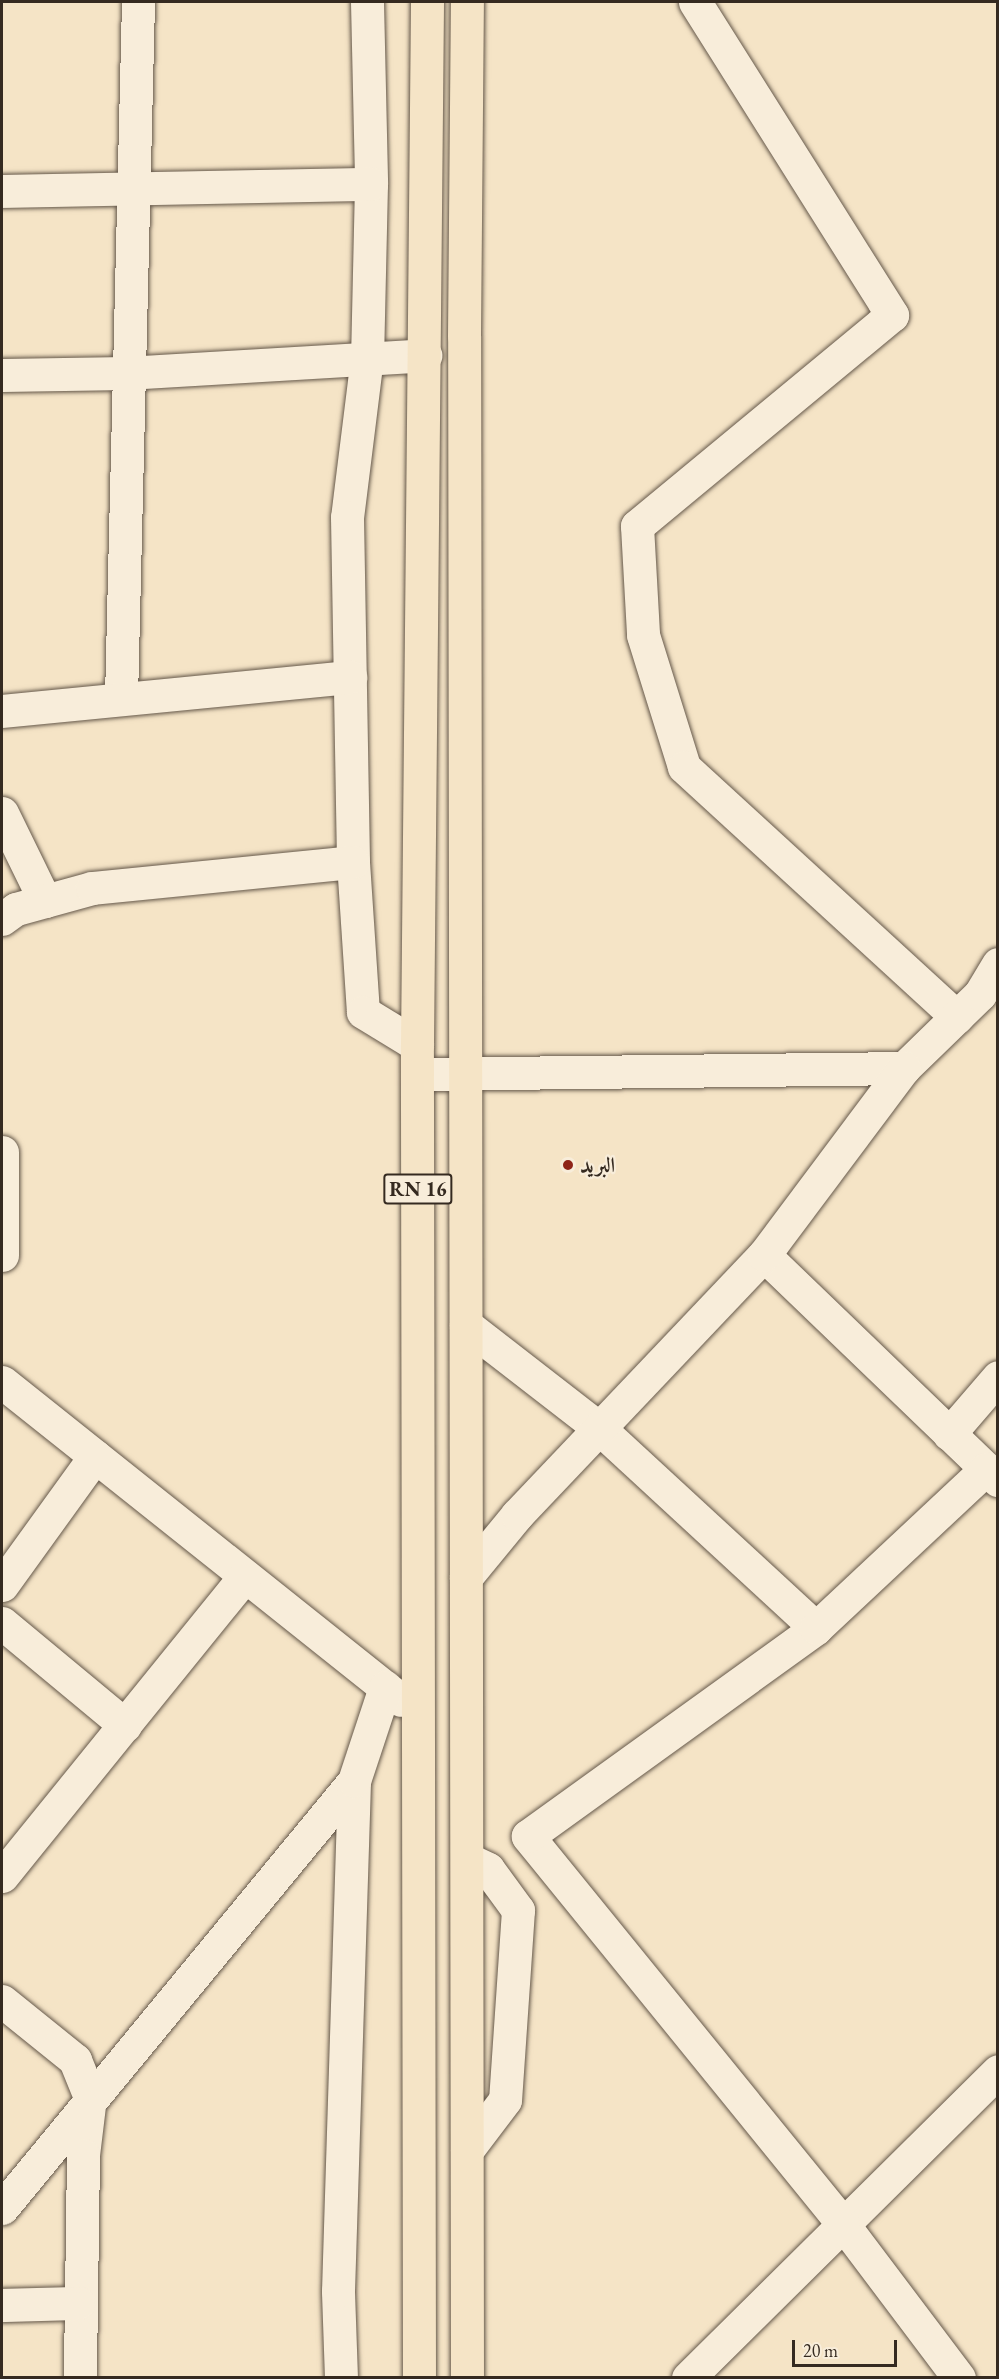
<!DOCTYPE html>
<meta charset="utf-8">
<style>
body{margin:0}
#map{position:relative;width:999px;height:2379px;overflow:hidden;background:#f5e4c6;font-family:"EB Garamond",Amiri,serif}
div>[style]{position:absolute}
.roads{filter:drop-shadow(0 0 2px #65584a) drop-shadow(0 0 2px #65584a)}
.minor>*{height:33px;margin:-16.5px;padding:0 16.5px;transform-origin:16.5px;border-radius:16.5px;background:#f8edda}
.major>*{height:33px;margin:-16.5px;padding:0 16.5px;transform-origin:16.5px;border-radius:16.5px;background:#f5e4c6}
.dots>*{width:16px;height:16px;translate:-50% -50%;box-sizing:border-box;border:3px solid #f8edda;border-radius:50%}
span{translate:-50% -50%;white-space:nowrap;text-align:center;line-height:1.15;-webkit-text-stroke:4.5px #f8edda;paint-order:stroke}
.shield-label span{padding:2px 4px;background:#f8edda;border:2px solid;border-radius:4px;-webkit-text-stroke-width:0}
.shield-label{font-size:20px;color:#352a20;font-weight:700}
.poi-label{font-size:21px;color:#352a20;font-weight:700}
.left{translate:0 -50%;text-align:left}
.frame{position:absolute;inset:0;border:3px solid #352a20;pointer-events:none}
.scale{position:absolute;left:792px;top:2340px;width:105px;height:27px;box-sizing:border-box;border:3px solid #352a20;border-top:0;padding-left:8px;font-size:18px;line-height:21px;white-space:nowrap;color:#352a20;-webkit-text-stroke:4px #f8edda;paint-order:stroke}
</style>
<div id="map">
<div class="roads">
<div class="minor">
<div style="left:367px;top:2px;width:182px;rotate:88.7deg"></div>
<div style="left:371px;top:184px;width:173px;rotate:91.3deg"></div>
<div style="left:367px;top:357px;width:161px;rotate:97.1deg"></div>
<div style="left:347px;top:517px;width:345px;rotate:89deg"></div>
<div style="left:353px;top:862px;width:150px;rotate:86.2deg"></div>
<div style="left:363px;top:1012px;width:63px;rotate:31.4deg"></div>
<div style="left:695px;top:2px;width:370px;rotate:57.8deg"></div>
<div style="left:892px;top:315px;width:331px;rotate:140.4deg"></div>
<div style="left:637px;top:526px;width:109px;rotate:86.8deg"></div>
<div style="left:643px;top:635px;width:138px;rotate:72.7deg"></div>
<div style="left:684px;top:767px;width:370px;rotate:42.5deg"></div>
<div style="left:2px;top:191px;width:369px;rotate:-1.1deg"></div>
<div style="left:2px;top:375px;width:124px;rotate:-0.9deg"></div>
<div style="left:126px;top:373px;width:300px;rotate:-3.4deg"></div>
<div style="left:121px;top:698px;width:696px;rotate:-88.6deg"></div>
<div style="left:2px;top:711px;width:350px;rotate:-5.6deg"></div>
<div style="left:2px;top:813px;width:98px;rotate:64deg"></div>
<div style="left:2px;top:919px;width:17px;rotate:-36deg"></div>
<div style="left:16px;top:909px;width:79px;rotate:-15.4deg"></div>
<div style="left:92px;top:888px;width:262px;rotate:-5.7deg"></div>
<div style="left:418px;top:1074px;width:486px;rotate:-0.7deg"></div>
<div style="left:904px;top:1068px;width:106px;rotate:-44.2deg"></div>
<div style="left:980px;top:994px;width:35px;rotate:-59deg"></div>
<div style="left:2px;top:1152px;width:103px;rotate:90deg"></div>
<div style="left:764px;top:1255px;width:325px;rotate:43.9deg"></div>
<div style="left:466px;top:1325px;width:168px;rotate:37.8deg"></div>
<div style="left:599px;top:1428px;width:295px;rotate:42.7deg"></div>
<div style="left:2px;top:1382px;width:510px;rotate:38.55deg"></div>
<div style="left:949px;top:1434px;width:75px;rotate:-49.3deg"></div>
<div style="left:466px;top:1577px;width:80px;rotate:-50.6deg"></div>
<div style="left:517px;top:1515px;width:359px;rotate:-46.5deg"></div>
<div style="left:764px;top:1255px;width:234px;rotate:-53.2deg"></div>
<div style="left:2px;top:1585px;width:159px;rotate:-54.2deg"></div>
<div style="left:2px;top:1623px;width:160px;rotate:39.7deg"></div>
<div style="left:467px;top:1859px;width:23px;rotate:25deg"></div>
<div style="left:488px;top:1869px;width:51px;rotate:53.8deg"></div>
<div style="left:518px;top:1910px;width:190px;rotate:93.9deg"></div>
<div style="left:505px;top:2100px;width:63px;rotate:127.2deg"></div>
<div style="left:2px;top:1876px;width:386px;rotate:-51deg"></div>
<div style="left:2px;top:2001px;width:94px;rotate:38.9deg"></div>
<div style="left:75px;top:2060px;width:40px;rotate:68deg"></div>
<div style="left:90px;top:2097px;width:58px;rotate:96.9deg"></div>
<div style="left:83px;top:2155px;width:223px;rotate:90.8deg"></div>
<div style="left:2px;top:2208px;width:553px;rotate:-50.5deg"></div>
<div style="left:2px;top:2305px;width:76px;rotate:-1.5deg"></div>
<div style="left:341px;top:2378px;width:87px;rotate:-92deg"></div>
<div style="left:338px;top:2291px;width:510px;rotate:-88.2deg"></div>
<div style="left:354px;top:1781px;width:99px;rotate:-71.7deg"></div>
<div style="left:688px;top:2378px;width:436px;rotate:-44.7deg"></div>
<div style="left:959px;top:2378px;width:193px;rotate:-127deg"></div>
<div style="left:843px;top:2224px;width:500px;rotate:-129.1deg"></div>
<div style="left:528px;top:1836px;width:355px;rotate:-35.8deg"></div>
<div style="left:816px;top:1628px;width:233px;rotate:-43.1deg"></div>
</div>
<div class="major">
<div style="left:419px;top:2378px;width:1333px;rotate:-90.09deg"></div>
<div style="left:417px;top:1045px;width:1043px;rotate:-89.45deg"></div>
<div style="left:467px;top:2378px;width:2042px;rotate:-90.08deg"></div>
<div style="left:464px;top:336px;width:334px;rotate:-89.5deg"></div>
</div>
</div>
<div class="dots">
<div style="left:568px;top:1165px;background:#8f2418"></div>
</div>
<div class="shield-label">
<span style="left:418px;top:1189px">RN 16</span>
</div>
<div class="poi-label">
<span class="left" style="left:580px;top:1165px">البريد</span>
</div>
<div class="frame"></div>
<div class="scale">20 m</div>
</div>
